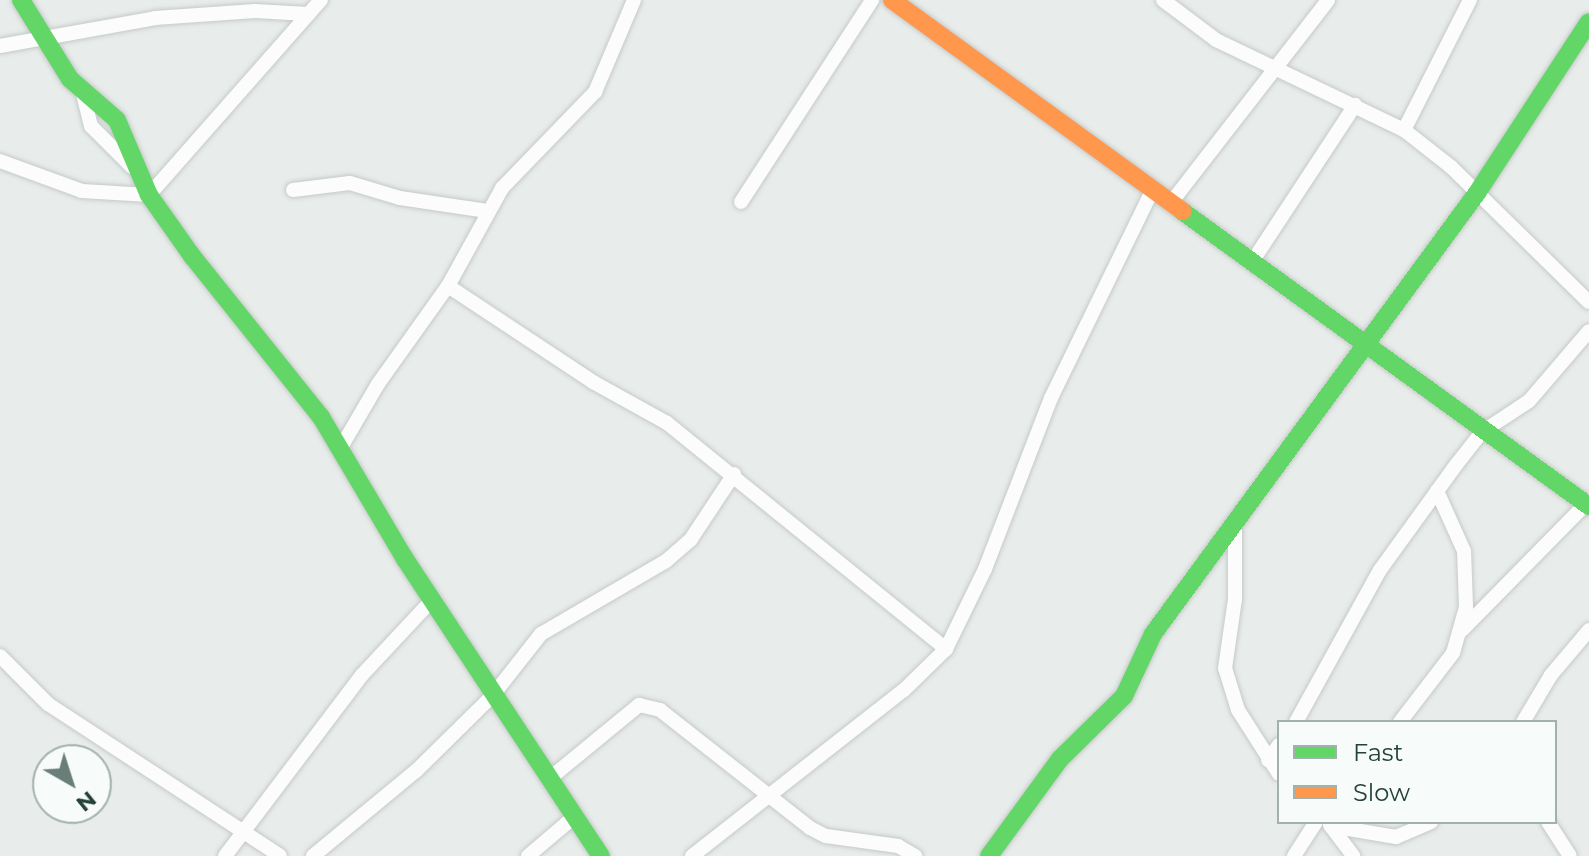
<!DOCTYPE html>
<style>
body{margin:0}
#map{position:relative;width:1589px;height:856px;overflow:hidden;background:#e8edeb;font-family:Montserrat,sans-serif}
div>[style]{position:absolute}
.roads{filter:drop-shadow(0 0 2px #c5cac8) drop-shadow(0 0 2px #c5cac8)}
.street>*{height:14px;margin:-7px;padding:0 7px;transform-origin:7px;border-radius:7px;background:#fcfcfc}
.fast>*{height:18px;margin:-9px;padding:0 9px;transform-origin:9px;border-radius:9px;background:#63d668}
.slow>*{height:18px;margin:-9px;padding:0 9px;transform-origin:9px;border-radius:9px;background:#ff974d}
span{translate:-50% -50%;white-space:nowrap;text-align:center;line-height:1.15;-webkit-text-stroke:6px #f7fbf9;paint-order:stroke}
.legend{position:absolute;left:1277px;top:720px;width:280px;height:104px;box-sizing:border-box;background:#f7fbf9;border:2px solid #a3b1ad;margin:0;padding:10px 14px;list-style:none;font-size:24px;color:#24423a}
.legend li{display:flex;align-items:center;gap:16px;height:40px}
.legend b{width:40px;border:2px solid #a3b1ad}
.north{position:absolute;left:32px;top:744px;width:80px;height:80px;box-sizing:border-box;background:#f7fbf9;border:2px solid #a3b1ad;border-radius:50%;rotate:141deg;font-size:22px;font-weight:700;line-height:32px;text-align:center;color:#24423a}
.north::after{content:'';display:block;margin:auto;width:28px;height:36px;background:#697e78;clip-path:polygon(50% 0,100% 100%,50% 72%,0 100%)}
</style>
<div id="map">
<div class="roads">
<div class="street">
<div style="left:1163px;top:0;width:66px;rotate:37deg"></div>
<div style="left:1216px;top:40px;width:208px;rotate:25.6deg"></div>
<div style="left:1404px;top:130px;width:60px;rotate:38.2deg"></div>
<div style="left:1451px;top:167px;width:193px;rotate:44.4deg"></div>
<div style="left:0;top:46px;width:158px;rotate:-10.2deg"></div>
<div style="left:155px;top:18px;width:100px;rotate:-4deg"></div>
<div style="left:255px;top:11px;width:53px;rotate:3.2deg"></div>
<div style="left:82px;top:90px;width:37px;rotate:76deg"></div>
<div style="left:91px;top:126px;width:58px;rotate:45deg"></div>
<div style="left:1404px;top:130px;width:146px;rotate:-63.1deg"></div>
<div style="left:0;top:161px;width:87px;rotate:20.1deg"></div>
<div style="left:82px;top:191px;width:67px;rotate:3.4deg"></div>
<div style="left:149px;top:195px;width:260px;rotate:-48.6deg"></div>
<div style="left:293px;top:190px;width:57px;rotate:-7deg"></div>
<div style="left:350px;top:183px;width:52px;rotate:16.7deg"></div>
<div style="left:400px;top:198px;width:88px;rotate:8.5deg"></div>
<div style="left:741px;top:202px;width:241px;rotate:-57deg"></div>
<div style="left:1170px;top:204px;width:258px;rotate:-52.2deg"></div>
<div style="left:1252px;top:262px;width:188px;rotate:-56.7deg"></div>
<div style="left:448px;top:286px;width:174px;rotate:33.5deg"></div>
<div style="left:593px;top:382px;width:85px;rotate:29deg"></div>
<div style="left:667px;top:423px;width:359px;rotate:39deg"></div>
<div style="left:340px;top:449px;width:75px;rotate:-59.7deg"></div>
<div style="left:378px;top:384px;width:120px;rotate:-54.5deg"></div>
<div style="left:448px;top:286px;width:112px;rotate:-61.1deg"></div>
<div style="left:502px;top:188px;width:134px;rotate:-45.9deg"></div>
<div style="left:595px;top:92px;width:100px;rotate:-67deg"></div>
<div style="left:1235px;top:528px;width:71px;rotate:90deg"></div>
<div style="left:1235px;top:599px;width:70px;rotate:98.2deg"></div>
<div style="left:1225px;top:668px;width:44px;rotate:72.8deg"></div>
<div style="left:1238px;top:710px;width:76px;rotate:57.4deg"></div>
<div style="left:1462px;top:630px;width:177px;rotate:-45.5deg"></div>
<div style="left:0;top:656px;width:68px;rotate:45deg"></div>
<div style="left:48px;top:704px;width:277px;rotate:33.2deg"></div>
<div style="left:1296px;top:722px;width:174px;rotate:-61.1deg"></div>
<div style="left:1380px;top:570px;width:130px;rotate:-54.1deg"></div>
<div style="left:1456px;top:465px;width:42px;rotate:-51.8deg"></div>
<div style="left:1482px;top:432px;width:56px;rotate:-33.4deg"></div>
<div style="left:1529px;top:401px;width:92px;rotate:-49.4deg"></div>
<div style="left:1400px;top:722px;width:87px;rotate:-52.5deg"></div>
<div style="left:1453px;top:653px;width:48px;rotate:-74.2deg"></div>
<div style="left:1466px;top:607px;width:56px;rotate:-92deg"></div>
<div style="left:1464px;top:551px;width:66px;rotate:-114.2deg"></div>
<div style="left:1523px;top:722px;width:55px;rotate:-59.2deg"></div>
<div style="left:1551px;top:675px;width:59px;rotate:-49.8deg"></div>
<div style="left:1268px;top:760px;width:19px;rotate:-54deg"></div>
<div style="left:549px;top:779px;width:117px;rotate:-39.4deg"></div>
<div style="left:639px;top:705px;width:22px;rotate:13deg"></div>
<div style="left:660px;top:710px;width:191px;rotate:38.2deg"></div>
<div style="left:810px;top:828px;width:18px;rotate:27deg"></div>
<div style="left:826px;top:836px;width:73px;rotate:7.9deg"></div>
<div style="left:898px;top:846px;width:20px;rotate:30deg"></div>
<div style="left:1548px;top:822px;width:40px;rotate:57.1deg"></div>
<div style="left:1330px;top:825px;width:39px;rotate:53deg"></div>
<div style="left:1331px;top:826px;width:66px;rotate:9.6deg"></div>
<div style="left:1396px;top:837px;width:38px;rotate:-23deg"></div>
<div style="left:225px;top:856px;width:227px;rotate:-52.9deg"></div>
<div style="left:362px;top:675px;width:103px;rotate:-47deg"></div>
<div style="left:313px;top:856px;width:135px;rotate:-39.6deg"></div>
<div style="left:417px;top:770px;width:107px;rotate:-44.6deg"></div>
<div style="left:493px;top:695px;width:78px;rotate:-51.8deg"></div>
<div style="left:541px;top:634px;width:145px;rotate:-30.3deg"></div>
<div style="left:666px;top:561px;width:33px;rotate:-41deg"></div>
<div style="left:691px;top:539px;width:78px;rotate:-56.5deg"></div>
<div style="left:528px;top:856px;width:60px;rotate:-40.3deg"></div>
<div style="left:692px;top:856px;width:269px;rotate:-38.1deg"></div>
<div style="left:904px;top:690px;width:59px;rotate:-44.3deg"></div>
<div style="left:946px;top:649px;width:89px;rotate:-64deg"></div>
<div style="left:985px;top:569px;width:183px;rotate:-68.9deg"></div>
<div style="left:1051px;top:398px;width:230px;rotate:-64deg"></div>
<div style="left:1294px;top:856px;width:40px;rotate:-57.1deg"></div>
</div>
<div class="fast">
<div style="left:21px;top:0;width:93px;rotate:58.2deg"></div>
<div style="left:70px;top:79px;width:62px;rotate:41.1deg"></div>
<div style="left:117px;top:120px;width:82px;rotate:66.9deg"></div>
<div style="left:149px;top:195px;width:75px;rotate:54.8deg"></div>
<div style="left:192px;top:256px;width:206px;rotate:51.3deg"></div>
<div style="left:321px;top:417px;width:165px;rotate:59.4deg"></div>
<div style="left:405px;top:559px;width:356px;rotate:56.6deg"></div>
<div style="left:1182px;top:211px;width:503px;rotate:35.94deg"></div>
<div style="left:989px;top:856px;width:120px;rotate:-53.8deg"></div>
<div style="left:1060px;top:759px;width:90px;rotate:-44.5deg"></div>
<div style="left:1124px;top:696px;width:68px;rotate:-64.9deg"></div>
<div style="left:1153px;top:634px;width:547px;rotate:-53.7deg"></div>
<div style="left:1477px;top:193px;width:204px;rotate:-56.8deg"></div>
</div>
<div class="slow">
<div style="left:892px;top:0;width:359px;rotate:36deg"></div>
</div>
</div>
<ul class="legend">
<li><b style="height:10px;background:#63d668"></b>Fast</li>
<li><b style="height:10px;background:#ff974d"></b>Slow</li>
</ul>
<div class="north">N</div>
</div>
